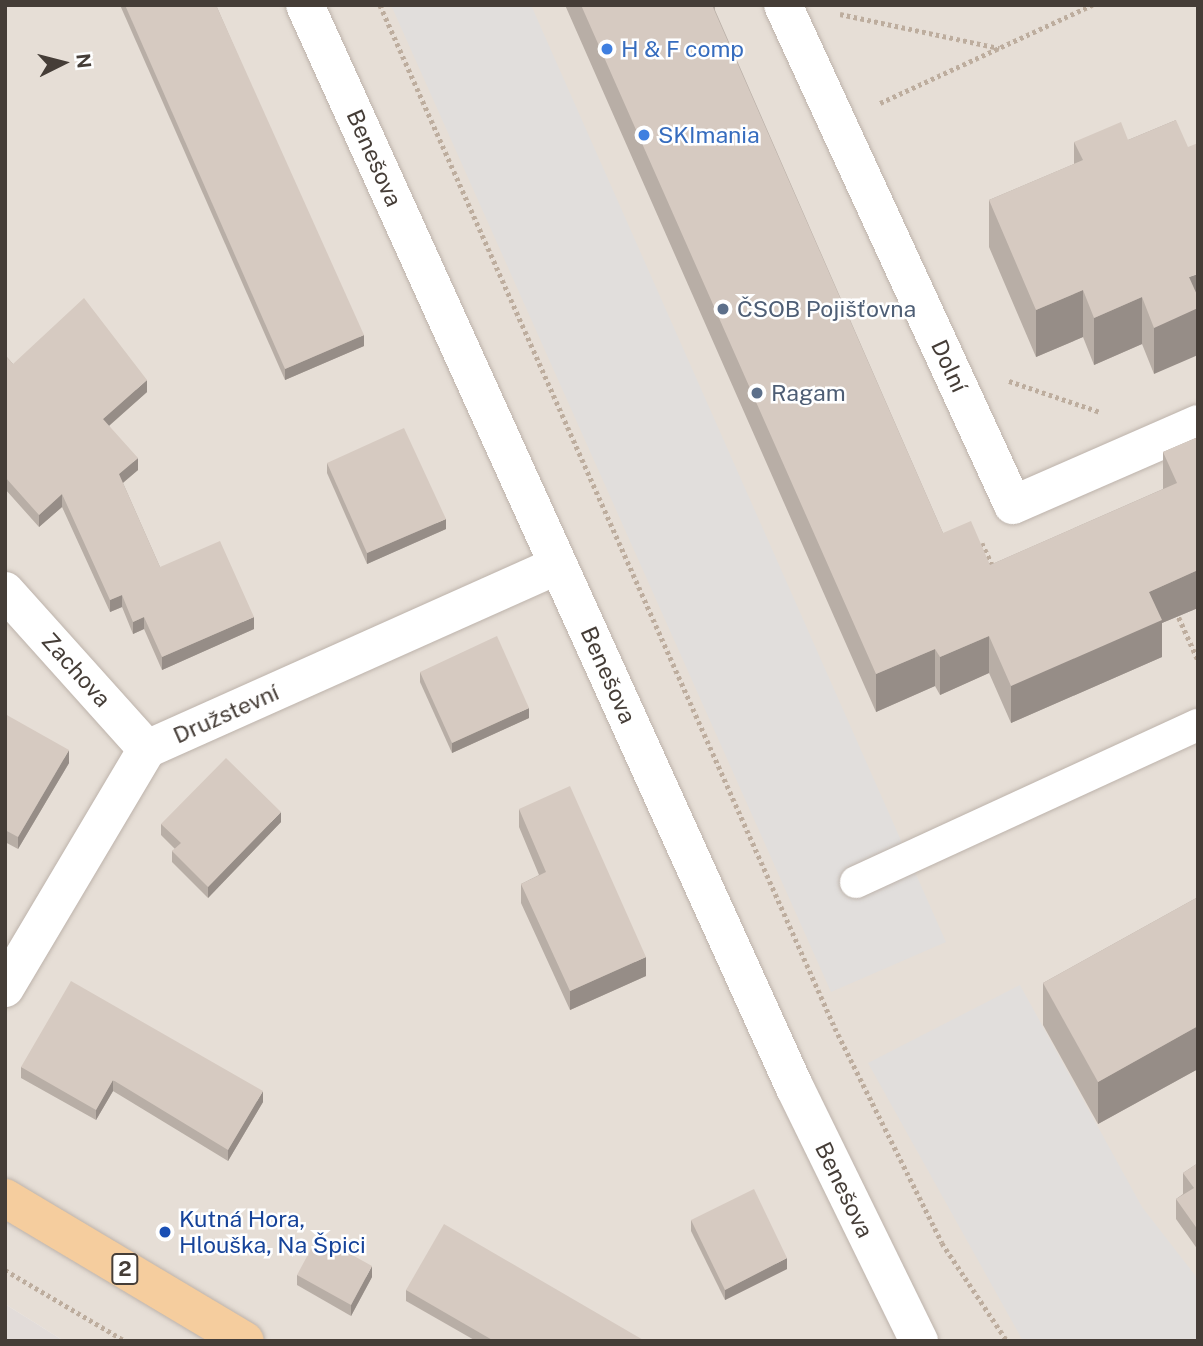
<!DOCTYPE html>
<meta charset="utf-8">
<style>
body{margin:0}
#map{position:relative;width:1203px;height:1346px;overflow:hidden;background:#f2ede8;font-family:"Public Sans",sans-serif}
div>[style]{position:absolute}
.residential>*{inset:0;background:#e6ded6}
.industrial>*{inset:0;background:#e2dcd9}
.parking>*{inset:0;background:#e1dedc}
.path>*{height:4.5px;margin-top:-2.25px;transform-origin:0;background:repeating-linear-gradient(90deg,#bdad9e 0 3.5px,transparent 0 7px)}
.roads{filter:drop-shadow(0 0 2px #bdb3ab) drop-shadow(0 0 2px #bdb3ab)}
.service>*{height:32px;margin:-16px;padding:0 16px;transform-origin:16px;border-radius:16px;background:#fff}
.minor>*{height:38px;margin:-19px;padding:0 19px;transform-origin:19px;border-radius:19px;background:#fff}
.primary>*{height:38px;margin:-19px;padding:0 19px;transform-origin:19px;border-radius:19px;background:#f5cd9e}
.wall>*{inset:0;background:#b8aea6}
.shaded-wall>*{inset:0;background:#968d87}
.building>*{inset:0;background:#d6cac1}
.dots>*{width:19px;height:19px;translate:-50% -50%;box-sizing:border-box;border:4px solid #fff;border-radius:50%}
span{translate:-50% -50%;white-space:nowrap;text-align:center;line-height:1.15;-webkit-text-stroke:5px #fff;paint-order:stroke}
.shield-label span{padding:2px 5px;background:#fff;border:2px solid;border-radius:5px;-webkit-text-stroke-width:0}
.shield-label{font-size:21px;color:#453d37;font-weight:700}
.shop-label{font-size:23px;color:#366cbe}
.left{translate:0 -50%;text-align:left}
.street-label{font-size:23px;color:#453d37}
.service-label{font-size:23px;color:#4e5e75}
.transit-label{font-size:23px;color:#164399}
.frame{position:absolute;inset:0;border:7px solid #453d37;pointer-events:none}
.north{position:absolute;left:28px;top:28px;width:70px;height:70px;-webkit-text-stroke:5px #fff;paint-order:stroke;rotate:84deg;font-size:19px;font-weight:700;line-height:28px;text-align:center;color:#453d37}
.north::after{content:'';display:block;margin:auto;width:24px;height:32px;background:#453d37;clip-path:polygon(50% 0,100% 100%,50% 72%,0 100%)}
</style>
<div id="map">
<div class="residential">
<div style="clip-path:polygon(5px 5px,1198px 5px,1198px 1341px,64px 1341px,5px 1304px)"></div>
</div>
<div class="industrial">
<div style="clip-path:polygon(5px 1304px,64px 1341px,5px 1341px)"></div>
</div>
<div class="parking">
<div style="clip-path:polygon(391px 5px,531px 5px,946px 942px,831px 992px)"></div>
<div style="clip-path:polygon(1020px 985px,1142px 1207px,1198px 1279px,1198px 1341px,1023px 1341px,868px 1063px)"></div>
</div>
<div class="path">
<div style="left:380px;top:5px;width:1120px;rotate:66.02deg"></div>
<div style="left:835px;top:1028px;width:240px;rotate:63.5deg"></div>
<div style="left:942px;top:1243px;width:118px;rotate:56.4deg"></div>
<div style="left:840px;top:14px;width:163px;rotate:12.1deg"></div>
<div style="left:880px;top:103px;width:234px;rotate:-24.8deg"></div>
<div style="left:1009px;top:381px;width:96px;rotate:18.8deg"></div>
<div style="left:982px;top:543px;width:26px;rotate:65deg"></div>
<div style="left:1176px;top:611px;width:54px;rotate:65.8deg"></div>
<div style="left:5px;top:1270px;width:139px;rotate:30.6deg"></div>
</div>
<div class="roads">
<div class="service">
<div style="left:856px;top:882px;width:376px;rotate:-24.7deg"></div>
</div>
<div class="minor">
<div style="left:305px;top:5px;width:1189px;rotate:65.66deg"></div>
<div style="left:795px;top:1088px;width:282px;rotate:63.9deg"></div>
<div style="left:783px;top:5px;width:550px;rotate:65.3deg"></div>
<div style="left:1013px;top:505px;width:202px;rotate:-23.6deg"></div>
<div style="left:5px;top:591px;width:212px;rotate:48.1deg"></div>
<div style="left:5px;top:988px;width:278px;rotate:-59.3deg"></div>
<div style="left:147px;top:749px;width:450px;rotate:-24.1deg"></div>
</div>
<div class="primary">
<div style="left:5px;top:1198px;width:279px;rotate:30.8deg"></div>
</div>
</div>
<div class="wall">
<div style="clip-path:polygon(120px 5px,216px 5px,364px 346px,285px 380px)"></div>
<div style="clip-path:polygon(565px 5px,715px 5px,715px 10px,943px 533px,990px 565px,1163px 489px,1163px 452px,1198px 437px,1198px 608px,1162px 623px,1162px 657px,1011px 723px,989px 673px,940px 695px,935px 686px,876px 712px)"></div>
<div style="clip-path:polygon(1176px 120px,1154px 374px,1142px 344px,1094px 365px,1083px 337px,1036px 357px,989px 247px,989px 200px,1074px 164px,1074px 142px,1128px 140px)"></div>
<div style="clip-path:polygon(5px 355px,13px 364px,147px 392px,109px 426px,138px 470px,123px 483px,160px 567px,254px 629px,162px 670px,144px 629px,133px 634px,122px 607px,110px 612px,62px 507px,39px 527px,5px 489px)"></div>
<div style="clip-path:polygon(327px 463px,446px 529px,367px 564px,327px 473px)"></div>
<div style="clip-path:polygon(420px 672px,529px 718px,452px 753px,420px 682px)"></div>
<div style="clip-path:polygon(5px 714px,69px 763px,18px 849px,5px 842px)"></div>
<div style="clip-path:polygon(519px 809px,646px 976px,570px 1010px,521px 903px,521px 884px,539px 875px,519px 827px)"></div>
<div style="clip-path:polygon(281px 822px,208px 898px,172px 862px,172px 851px,175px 849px,161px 835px,161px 824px)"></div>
<div style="clip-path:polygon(1198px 897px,1198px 1069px,1098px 1124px,1043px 1025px,1043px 983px)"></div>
<div style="clip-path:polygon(21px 1067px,263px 1102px,228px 1161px,113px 1091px,96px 1120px,21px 1078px)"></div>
<div style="clip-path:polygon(1198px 1163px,1198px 1250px,1176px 1219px,1176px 1199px,1183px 1194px,1183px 1173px)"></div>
<div style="clip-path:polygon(691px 1220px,787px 1269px,725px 1300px,691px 1231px)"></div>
<div style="clip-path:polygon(297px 1275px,372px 1277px,351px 1316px,297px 1285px)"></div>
<div style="clip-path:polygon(406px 1290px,645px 1341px,476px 1341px,406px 1301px)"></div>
</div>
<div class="shaded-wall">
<div style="clip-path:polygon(1198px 274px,1198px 355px,1154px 374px,1154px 328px,1189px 277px)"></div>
<div style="clip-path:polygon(1083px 290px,1083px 337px,1036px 357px,1036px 310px)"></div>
<div style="clip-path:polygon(1142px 297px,1142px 344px,1094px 365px,1094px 318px)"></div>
<div style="clip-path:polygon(364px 335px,364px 346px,285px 380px,285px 369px)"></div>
<div style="clip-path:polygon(147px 380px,147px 392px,103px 431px,103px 419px)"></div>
<div style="clip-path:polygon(138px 458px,138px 470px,119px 486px,119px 474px)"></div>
<div style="clip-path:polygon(62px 494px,62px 507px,39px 527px,39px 515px)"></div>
<div style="clip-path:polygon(446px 519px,446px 529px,367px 564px,367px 553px)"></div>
<div style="clip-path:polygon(1198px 570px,1198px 608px,1162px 623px,1162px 657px,1011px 723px,1011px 686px,1149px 592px)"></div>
<div style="clip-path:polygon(122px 595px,122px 607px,110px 612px,110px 600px)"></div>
<div style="clip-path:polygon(144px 617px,144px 629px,133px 634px,133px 622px)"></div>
<div style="clip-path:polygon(254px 617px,254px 629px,162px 670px,162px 657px)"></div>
<div style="clip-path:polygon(989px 636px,989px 673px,940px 695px,940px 657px)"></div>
<div style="clip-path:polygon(935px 649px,935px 686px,876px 712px,876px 674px)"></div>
<div style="clip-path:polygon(529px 708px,529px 718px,452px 753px,452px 743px)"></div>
<div style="clip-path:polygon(69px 750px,69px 763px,18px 849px,18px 837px)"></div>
<div style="clip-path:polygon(281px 812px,281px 822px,208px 898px,208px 887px)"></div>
<div style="clip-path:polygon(646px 957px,646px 976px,570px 1010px,570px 991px)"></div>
<div style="clip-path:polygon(1198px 1026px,1198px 1069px,1098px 1124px,1098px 1082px)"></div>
<div style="clip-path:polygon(113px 1080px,113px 1091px,96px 1120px,96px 1110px)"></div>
<div style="clip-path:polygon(263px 1091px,263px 1102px,228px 1161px,228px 1150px)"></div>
<div style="clip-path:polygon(787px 1258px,787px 1269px,725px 1300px,725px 1290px)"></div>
<div style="clip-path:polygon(372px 1266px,372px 1277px,351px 1316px,351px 1305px)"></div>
</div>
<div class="building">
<div style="clip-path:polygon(125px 5px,216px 5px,364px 335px,285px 369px)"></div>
<div style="clip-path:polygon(581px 5px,712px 5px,943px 533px,971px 521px,990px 565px,1177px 483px,1163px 452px,1198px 437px,1198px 570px,1149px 592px,1162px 620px,1011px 686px,989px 636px,940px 657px,935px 649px,876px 674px)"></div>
<div style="clip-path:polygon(1176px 120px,1188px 147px,1198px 143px,1198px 274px,1189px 277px,1198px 297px,1198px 308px,1154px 328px,1142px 297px,1094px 318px,1083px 290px,1036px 310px,989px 200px,1083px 160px,1074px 142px,1121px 122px,1128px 140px)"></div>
<div style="clip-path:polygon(84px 298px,147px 380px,103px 419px,138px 458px,119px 474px,160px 567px,220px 541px,254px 617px,162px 657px,144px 617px,133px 622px,122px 595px,110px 600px,62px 494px,39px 515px,5px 477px,5px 355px,13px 364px)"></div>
<div style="clip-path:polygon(404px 428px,446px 519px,367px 553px,327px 463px)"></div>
<div style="clip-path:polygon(497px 636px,529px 708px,452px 743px,420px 672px)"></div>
<div style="clip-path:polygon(5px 714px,69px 750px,18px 837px,5px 830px)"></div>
<div style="clip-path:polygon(226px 758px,281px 812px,208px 887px,172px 851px,181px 843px,161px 824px)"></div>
<div style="clip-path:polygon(570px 786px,646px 957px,570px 991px,521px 884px,546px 872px,519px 809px)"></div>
<div style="clip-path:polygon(1198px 897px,1198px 1026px,1098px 1082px,1043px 983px)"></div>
<div style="clip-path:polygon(71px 981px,263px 1091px,228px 1150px,113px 1080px,96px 1110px,21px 1067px)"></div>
<div style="clip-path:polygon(1198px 1163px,1198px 1230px,1176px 1199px,1194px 1188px,1183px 1173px)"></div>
<div style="clip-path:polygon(754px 1189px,787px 1258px,725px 1290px,691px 1220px)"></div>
<div style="clip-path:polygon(444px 1224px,645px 1341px,494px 1341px,406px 1290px)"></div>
<div style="clip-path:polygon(318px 1236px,372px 1266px,351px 1305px,297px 1275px)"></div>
</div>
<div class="dots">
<div style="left:607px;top:49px;background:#3f7fe0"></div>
<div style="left:644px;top:135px;background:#3f7fe0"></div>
<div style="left:723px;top:309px;background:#5c6f8a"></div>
<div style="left:757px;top:393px;background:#5c6f8a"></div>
<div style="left:165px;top:1232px;background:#1a4fb4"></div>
</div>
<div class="shield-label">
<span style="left:125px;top:1269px">2</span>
</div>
<div class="shop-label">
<span class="left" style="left:621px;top:49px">H &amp; F comp</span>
<span class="left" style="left:658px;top:135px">SKImania</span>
</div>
<div class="street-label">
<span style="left:374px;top:158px;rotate:66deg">Benešova</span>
<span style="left:949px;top:366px;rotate:65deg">Dolní</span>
<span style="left:76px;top:670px;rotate:48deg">Zachova</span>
<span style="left:608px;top:675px;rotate:66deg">Benešova</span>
<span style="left:226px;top:714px;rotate:-24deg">Družstevní</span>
<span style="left:844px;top:1190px;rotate:64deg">Benešova</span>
</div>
<div class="service-label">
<span class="left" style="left:737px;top:309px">ČSOB Pojišťovna</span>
<span class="left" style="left:771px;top:393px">Ragam</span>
</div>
<div class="transit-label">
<span class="left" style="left:179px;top:1232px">Kutná Hora,<br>Hlouška, Na Špici</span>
</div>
<div class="frame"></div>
<div class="north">N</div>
</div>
